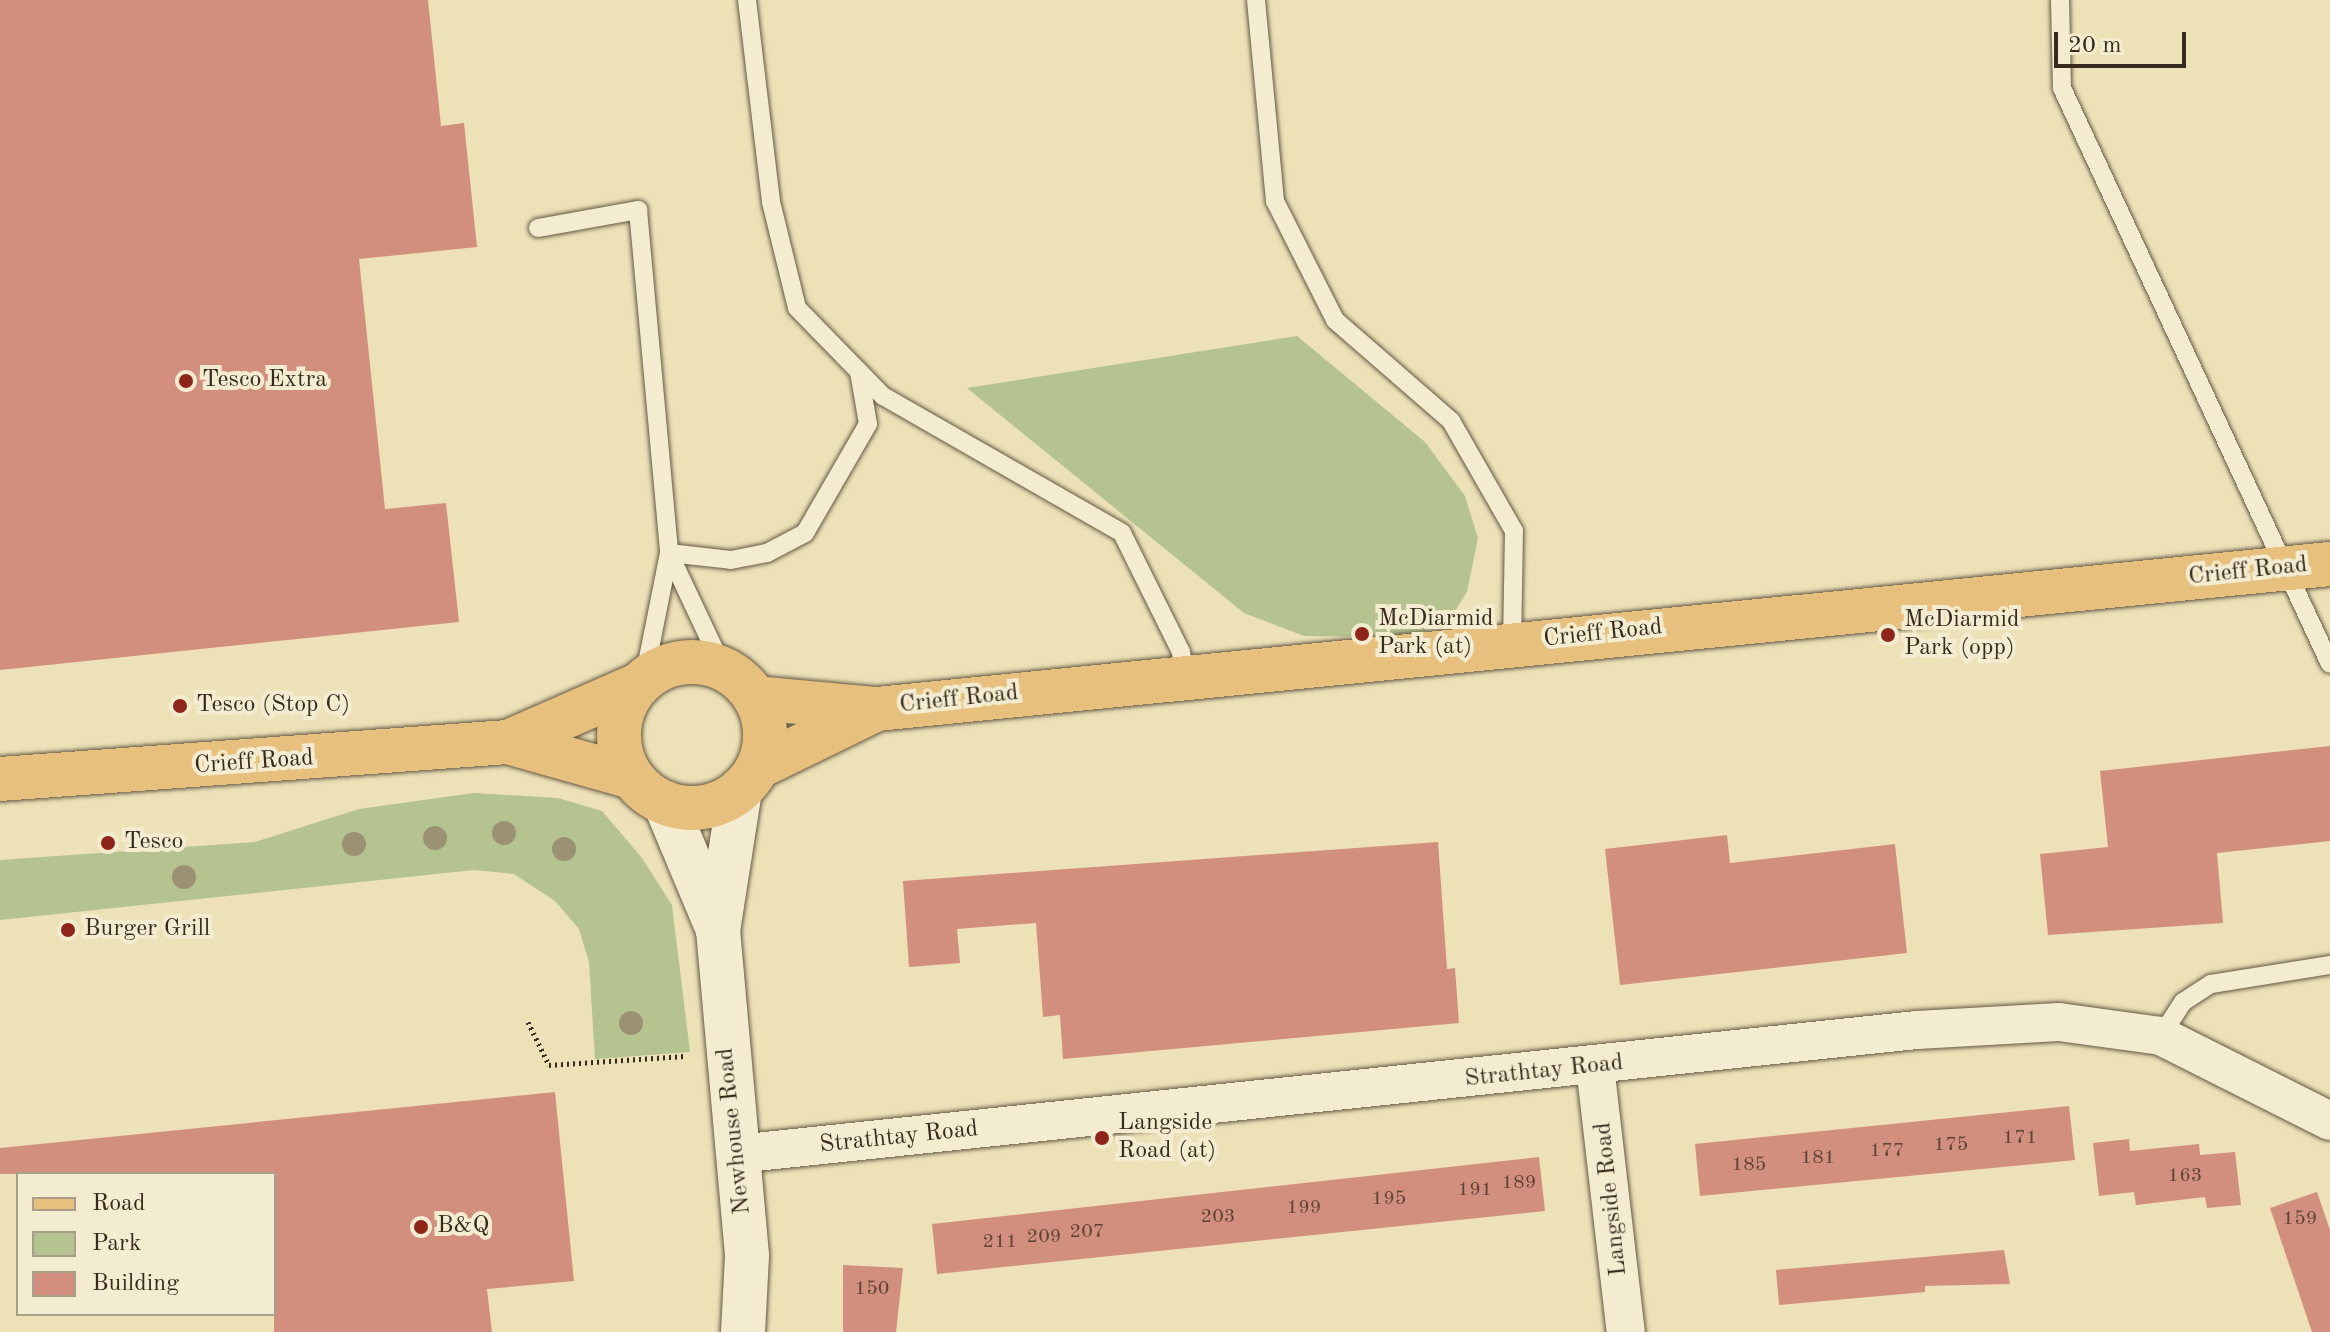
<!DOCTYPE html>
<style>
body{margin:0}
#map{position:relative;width:2330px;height:1332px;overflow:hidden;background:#ece1b7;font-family:"Old Standard TT",serif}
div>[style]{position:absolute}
.green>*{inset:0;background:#b5c390}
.building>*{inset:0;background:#d38f7d}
.path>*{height:5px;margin-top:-2.5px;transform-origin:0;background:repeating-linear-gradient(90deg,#372b1e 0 2px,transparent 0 6px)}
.roads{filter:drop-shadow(0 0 2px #645844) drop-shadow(0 0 2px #645844)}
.service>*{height:18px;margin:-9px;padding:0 9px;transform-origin:9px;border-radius:9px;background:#f3ecd0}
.minor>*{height:38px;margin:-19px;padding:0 19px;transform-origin:19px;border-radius:19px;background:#f3ecd0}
.tertiary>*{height:44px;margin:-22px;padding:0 22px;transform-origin:22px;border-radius:22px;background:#f3ecd0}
.primary>*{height:44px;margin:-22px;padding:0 22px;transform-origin:22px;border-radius:22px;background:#e6c07c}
.trunk>*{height:44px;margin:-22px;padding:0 22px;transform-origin:22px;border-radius:22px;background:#e6c07c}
.trunk>.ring{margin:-22px;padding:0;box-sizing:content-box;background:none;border:44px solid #e6c07c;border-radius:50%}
.trees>*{width:24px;height:24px;margin:-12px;border-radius:50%;background:#9a9272}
.dots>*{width:22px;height:22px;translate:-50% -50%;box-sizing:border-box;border:4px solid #f3ecd0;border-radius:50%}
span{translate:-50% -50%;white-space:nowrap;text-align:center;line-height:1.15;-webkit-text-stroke:8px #f3ecd0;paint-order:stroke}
.number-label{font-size:20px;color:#5e4436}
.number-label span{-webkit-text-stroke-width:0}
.poi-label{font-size:24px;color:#372b1e}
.left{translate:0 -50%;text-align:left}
.street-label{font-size:24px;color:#372b1e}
.legend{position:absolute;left:16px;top:1172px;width:260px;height:144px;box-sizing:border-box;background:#f3ecd0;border:2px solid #a89f89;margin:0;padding:10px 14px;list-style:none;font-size:24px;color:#372b1e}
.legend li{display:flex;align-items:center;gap:16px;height:40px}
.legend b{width:40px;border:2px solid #a89f89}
.scale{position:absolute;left:2054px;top:32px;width:132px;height:36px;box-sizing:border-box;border:4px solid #372b1e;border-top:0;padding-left:10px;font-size:24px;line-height:28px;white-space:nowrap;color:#372b1e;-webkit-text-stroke:6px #f3ecd0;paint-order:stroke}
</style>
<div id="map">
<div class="green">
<div style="clip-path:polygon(1297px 336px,1425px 442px,1465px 496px,1478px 538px,1467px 592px,1446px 625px,1400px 637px,1304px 636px,1244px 613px,967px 388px)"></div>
<div style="clip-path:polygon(474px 793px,558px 798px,602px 811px,642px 858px,672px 905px,690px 1052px,595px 1059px,589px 962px,579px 929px,555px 901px,514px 874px,474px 870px,0 920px,0 860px,255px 842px,359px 809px)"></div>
</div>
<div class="building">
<div style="clip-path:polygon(0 0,428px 0,441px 126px,464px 123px,477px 247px,359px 259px,385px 509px,446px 503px,459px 622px,0 670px)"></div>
<div style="clip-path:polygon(2330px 746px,2330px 841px,2217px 853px,2223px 923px,2048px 935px,2040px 854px,2108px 847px,2100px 771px)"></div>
<div style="clip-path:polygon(1727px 835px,1730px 863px,1895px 844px,1907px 953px,1620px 985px,1605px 849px)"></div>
<div style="clip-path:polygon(1438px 842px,1447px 969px,1455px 968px,1459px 1023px,1063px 1059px,1060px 1015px,1043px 1017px,1036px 923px,957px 929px,960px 963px,909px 967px,903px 881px)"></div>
<div style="clip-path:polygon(555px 1092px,574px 1281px,487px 1289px,492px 1332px,274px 1332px,274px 1174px,0 1174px,0 1148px)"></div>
<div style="clip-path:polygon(2069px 1106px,2075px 1160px,1700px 1196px,1695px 1144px)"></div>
<div style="clip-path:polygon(2129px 1139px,2130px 1151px,2199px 1144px,2200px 1155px,2235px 1152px,2241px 1205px,2207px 1208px,2205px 1197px,2136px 1205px,2134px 1192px,2099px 1196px,2093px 1143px)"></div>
<div style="clip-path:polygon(1539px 1157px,1545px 1211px,937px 1274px,932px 1224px)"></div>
<div style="clip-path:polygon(2317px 1192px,2330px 1230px,2330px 1332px,2312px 1332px,2270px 1208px)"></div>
<div style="clip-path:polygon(2004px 1250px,2010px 1284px,1925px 1286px,1925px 1292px,1779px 1305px,1776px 1270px)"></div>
<div style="clip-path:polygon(843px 1265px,903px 1268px,896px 1332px,843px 1332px)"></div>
</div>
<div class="path">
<div style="left:528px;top:1022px;width:48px;rotate:64deg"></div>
<div style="left:549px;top:1065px;width:136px;rotate:-3.8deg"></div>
</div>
<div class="roads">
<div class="service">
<div style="left:747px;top:0;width:203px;rotate:83.2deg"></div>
<div style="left:771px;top:202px;width:109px;rotate:76.2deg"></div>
<div style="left:797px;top:308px;width:123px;rotate:45.7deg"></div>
<div style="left:883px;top:396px;width:275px;rotate:29.8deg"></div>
<div style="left:1122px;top:533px;width:133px;rotate:63.6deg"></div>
<div style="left:1181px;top:652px;width:23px;rotate:80deg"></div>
<div style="left:1256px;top:0;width:202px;rotate:84.6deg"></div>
<div style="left:1275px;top:201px;width:133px;rotate:63.2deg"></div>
<div style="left:1335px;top:320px;width:154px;rotate:41deg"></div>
<div style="left:1451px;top:421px;width:127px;rotate:60.2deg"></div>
<div style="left:1514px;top:531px;width:112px;rotate:91deg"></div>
<div style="left:2060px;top:0;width:88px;rotate:88.7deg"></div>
<div style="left:2062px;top:88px;width:635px;rotate:65.05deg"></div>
<div style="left:538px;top:228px;width:102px;rotate:-10.2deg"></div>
<div style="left:638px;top:210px;width:344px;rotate:84.8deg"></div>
<div style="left:669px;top:553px;width:127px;rotate:101.3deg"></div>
<div style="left:669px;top:553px;width:62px;rotate:6.4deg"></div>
<div style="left:731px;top:560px;width:37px;rotate:-11deg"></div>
<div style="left:767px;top:553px;width:43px;rotate:-27.8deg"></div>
<div style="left:805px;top:533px;width:126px;rotate:-60deg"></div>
<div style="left:868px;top:424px;width:53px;rotate:-99.8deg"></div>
<div style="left:669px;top:553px;width:127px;rotate:64.8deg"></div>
<div style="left:2161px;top:1036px;width:40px;rotate:-57.1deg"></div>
<div style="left:2183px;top:1002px;width:33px;rotate:-33deg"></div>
<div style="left:2211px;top:984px;width:121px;rotate:-9.1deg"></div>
</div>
<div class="minor">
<div style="left:1595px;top:1066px;width:268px;rotate:83.4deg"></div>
<div style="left:737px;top:1154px;width:1186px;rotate:-6deg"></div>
<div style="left:1917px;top:1030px;width:142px;rotate:-3.2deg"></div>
<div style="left:2059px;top:1022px;width:103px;rotate:7.8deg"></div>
<div style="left:2161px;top:1036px;width:189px;rotate:26.7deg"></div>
</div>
<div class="tertiary">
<div style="left:740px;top:790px;width:142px;rotate:98.9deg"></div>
<div style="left:718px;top:930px;width:327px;rotate:84.9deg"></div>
<div style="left:747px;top:1256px;width:76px;rotate:93deg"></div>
<div style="left:665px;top:803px;width:138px;rotate:67.3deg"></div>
</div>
<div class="primary">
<div style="left:755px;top:698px;width:122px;rotate:5.2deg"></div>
<div style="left:877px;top:709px;width:1460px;rotate:-5.7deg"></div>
<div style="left:758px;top:767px;width:130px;rotate:-26deg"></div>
</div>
<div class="trunk">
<div class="ring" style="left:619px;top:662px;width:102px;height:102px"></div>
<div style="left:508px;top:742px;width:129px;rotate:15.8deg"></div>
<div style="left:0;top:779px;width:509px;rotate:-4.17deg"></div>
<div style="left:508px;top:742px;width:142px;rotate:-23.7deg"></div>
</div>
</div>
<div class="trees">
<div style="left:504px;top:833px"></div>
<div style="left:435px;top:838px"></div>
<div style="left:354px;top:844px"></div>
<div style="left:564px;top:849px"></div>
<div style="left:184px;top:877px"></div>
<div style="left:631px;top:1023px"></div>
</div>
<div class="dots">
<div style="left:186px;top:381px;background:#8f2418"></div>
<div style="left:1362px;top:634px;background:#8f2418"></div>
<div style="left:1888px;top:635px;background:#8f2418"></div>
<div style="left:180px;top:706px;background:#8f2418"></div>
<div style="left:108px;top:843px;background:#8f2418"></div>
<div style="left:68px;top:930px;background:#8f2418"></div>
<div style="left:1102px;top:1138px;background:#8f2418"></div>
<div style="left:421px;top:1227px;background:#8f2418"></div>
</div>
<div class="number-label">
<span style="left:2020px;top:1138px">171</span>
<span style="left:1951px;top:1145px">175</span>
<span style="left:1887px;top:1151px">177</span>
<span style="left:1818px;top:1158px">181</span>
<span style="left:1749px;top:1165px">185</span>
<span style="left:2185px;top:1176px">163</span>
<span style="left:1519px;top:1183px">189</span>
<span style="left:1475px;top:1190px">191</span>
<span style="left:1389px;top:1199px">195</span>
<span style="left:1304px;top:1208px">199</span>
<span style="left:1218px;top:1217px">203</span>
<span style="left:2300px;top:1219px">159</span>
<span style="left:1087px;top:1232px">207</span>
<span style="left:1044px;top:1237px">209</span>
<span style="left:1000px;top:1242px">211</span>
<span style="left:872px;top:1289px">150</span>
</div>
<div class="poi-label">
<span class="left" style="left:202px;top:381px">Tesco Extra</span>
<span class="left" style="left:1378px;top:634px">McDiarmid<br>Park (at)</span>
<span class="left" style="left:1904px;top:635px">McDiarmid<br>Park (opp)</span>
<span class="left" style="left:196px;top:706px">Tesco (Stop C)</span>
<span class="left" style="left:124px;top:843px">Tesco</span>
<span class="left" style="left:84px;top:930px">Burger Grill</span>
<span class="left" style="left:1118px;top:1138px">Langside<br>Road (at)</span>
<span class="left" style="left:437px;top:1227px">B&amp;Q</span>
</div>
<div class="street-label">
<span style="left:2248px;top:572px;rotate:-6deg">Crieff Road</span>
<span style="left:1603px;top:634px;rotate:-6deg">Crieff Road</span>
<span style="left:959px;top:700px;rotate:-6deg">Crieff Road</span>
<span style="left:254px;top:763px;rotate:-4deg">Crieff Road</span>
<span style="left:1544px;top:1072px;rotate:-6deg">Strathtay Road</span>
<span style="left:735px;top:1131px;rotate:-96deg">Newhouse Road</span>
<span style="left:899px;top:1138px;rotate:-6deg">Strathtay Road</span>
<span style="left:1612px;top:1199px;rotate:-96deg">Langside Road</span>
</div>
<ul class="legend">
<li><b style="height:10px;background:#e6c07c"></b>Road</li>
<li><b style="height:22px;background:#b5c390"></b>Park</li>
<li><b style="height:22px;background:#d38f7d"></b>Building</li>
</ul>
<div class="scale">20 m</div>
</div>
